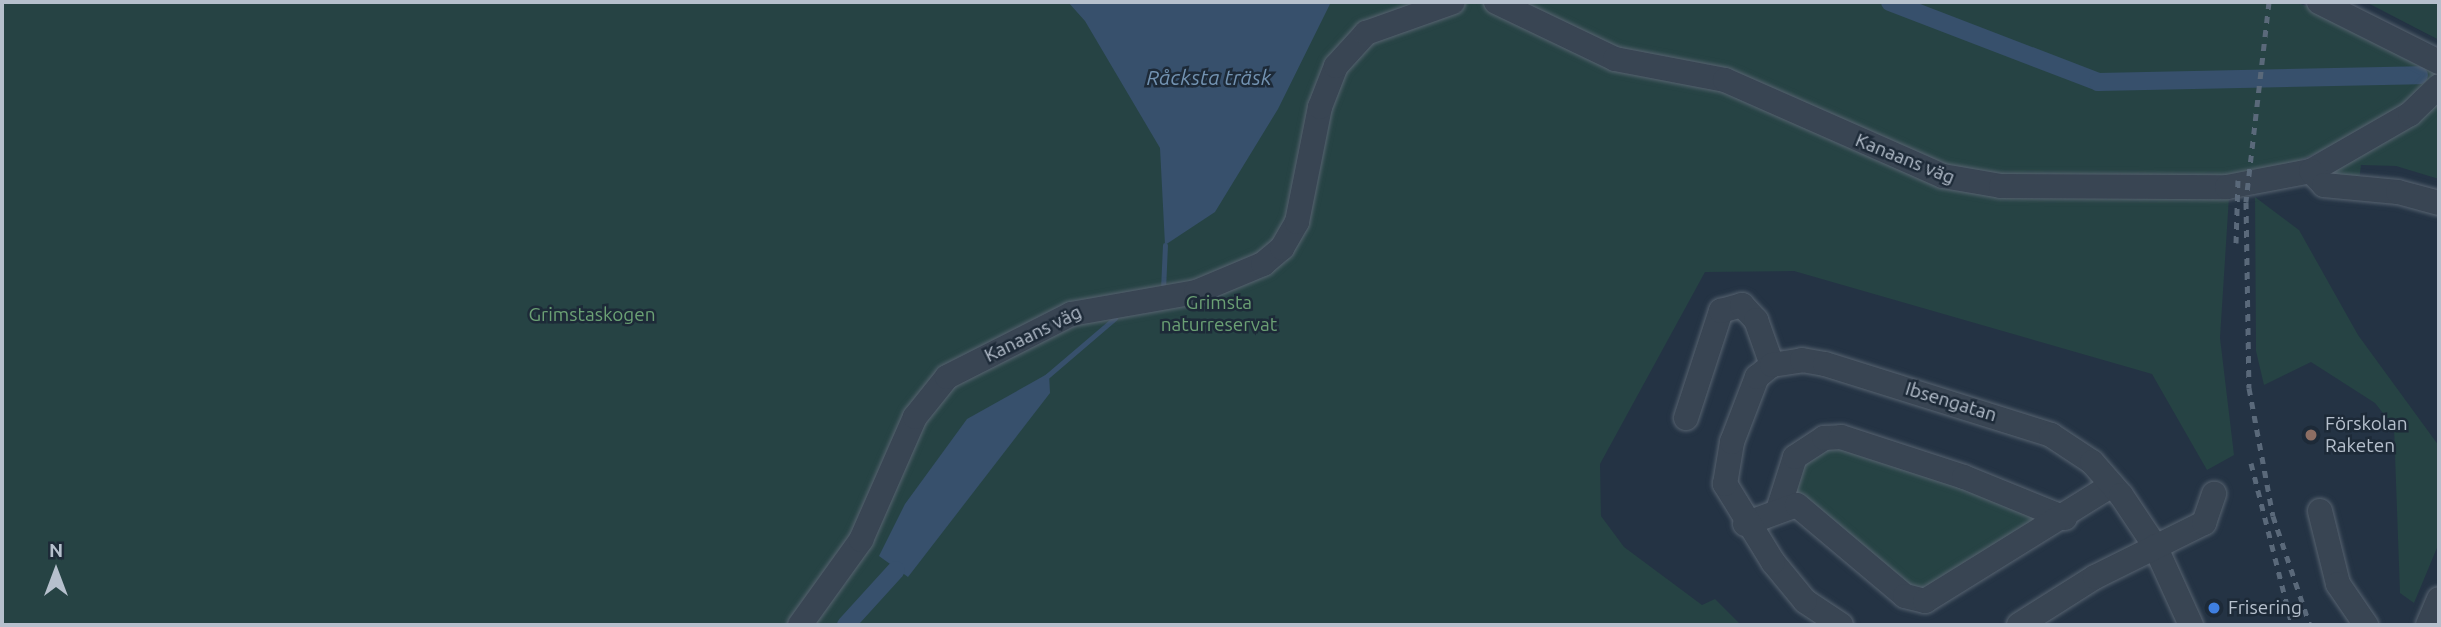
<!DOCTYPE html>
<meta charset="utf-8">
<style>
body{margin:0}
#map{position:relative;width:2441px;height:627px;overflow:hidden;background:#243344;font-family:Ubuntu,sans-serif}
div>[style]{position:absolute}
.green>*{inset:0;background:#264344}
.water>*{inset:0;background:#37506c}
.stream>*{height:5px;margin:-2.5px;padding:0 2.5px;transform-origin:2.5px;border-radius:2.5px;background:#37506c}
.canal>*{height:18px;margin:-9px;padding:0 9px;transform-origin:9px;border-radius:9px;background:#37506c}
.roads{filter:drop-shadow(0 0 2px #576370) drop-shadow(0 0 2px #576370)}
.minor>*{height:24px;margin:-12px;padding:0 12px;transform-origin:12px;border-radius:12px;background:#394553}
.rail>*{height:5px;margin-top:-2.5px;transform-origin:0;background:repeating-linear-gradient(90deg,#5a697a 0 7px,transparent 0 14px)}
.dots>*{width:19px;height:19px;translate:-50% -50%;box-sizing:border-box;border:4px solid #1d2a38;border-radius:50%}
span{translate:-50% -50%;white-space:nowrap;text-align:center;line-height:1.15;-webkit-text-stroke:5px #1d2a38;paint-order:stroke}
.street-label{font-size:19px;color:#b6c0cd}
.park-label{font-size:19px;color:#6ba074}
.poi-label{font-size:19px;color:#b6c0cd}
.left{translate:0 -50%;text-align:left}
.water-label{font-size:21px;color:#7393b2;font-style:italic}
.frame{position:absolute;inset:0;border:4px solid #b6c0cd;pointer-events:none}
.north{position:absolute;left:21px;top:536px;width:70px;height:70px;-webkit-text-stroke:5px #1d2a38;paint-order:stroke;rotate:0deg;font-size:19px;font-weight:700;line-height:28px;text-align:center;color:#b6c0cd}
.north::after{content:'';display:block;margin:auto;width:24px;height:32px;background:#b6c0cd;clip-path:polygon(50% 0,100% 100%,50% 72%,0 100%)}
</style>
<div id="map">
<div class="green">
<div style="clip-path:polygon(2px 2px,2296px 2px,2373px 33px,2436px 73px,2425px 88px,2369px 129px,2299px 161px,2230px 181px,2220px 338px,2234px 455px,2207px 470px,2152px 374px,1794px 271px,1705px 272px,1600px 464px,1601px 516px,1624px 547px,1702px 605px,1715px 599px,1741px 625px,2px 625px)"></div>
<div style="clip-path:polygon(2366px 2px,2439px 2px,2439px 40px)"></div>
<div style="clip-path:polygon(2439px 100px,2439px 179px,2396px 166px,2361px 165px,2359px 182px,2330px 180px,2325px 168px)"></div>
<div style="clip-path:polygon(2255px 197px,2299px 230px,2358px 335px,2439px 446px,2439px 543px,2414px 603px,2400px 593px,2394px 427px,2375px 403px,2311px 362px,2264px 385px,2256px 351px)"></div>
<div style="clip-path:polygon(1825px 444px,2047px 516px,1922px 592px,1908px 587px,1795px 497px,1800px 460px)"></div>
</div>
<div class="water">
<div style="clip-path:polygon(1068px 2px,1331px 2px,1278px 109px,1215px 212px,1165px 245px,1160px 148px,1085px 21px)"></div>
<div style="clip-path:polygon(1049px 373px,1050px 393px,908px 577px,879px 556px,905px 504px,967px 419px)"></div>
</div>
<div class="stream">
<div style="left:1163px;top:290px;width:45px;rotate:-87.5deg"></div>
<div style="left:1046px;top:377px;width:91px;rotate:-40.5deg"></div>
</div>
<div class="canal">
<div style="left:1890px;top:2px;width:223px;rotate:21deg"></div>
<div style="left:2098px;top:82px;width:321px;rotate:-1.2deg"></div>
<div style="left:846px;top:625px;width:74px;rotate:-47.7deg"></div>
</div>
<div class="roads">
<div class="minor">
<div style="left:1496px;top:2px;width:132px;rotate:25.6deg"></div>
<div style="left:1615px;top:59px;width:112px;rotate:10.8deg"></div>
<div style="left:1725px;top:80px;width:238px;rotate:23.8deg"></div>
<div style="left:1943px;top:176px;width:59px;rotate:9.8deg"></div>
<div style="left:2001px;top:186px;width:226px;rotate:0.3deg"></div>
<div style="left:2227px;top:187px;width:86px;rotate:-10.8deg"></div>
<div style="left:2311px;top:171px;width:114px;rotate:-29.9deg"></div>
<div style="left:2410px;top:114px;width:40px;rotate:-44deg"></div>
<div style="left:2319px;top:2px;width:134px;rotate:26.6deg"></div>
<div style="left:2311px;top:171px;width:19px;rotate:47deg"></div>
<div style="left:2324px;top:185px;width:74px;rotate:5.4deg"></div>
<div style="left:2398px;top:192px;width:42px;rotate:15deg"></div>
<div style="left:1686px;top:418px;width:113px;rotate:-71.9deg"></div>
<div style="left:1721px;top:311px;width:22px;rotate:-16deg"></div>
<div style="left:1742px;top:305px;width:21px;rotate:47deg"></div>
<div style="left:1756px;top:320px;width:48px;rotate:70.4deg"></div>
<div style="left:1779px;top:507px;width:52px;rotate:-72.3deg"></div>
<div style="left:1795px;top:457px;width:35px;rotate:-33deg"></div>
<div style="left:1824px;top:438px;width:17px;rotate:-3deg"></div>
<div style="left:1841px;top:437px;width:129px;rotate:18deg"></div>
<div style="left:1964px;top:477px;width:109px;rotate:22.1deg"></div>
<div style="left:2320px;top:511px;width:75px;rotate:76.1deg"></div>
<div style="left:2338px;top:584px;width:50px;rotate:55.7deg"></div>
<div style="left:1745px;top:524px;width:55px;rotate:-20.1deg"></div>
<div style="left:1797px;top:505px;width:141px;rotate:40.1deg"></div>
<div style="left:1905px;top:596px;width:21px;rotate:14deg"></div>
<div style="left:1925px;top:601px;width:220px;rotate:-31.8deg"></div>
<div style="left:800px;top:625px;width:105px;rotate:-54.3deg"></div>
<div style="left:861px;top:540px;width:134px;rotate:-66.3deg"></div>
<div style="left:915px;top:417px;width:51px;rotate:-51.3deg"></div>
<div style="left:947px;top:377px;width:139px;rotate:-26.9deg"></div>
<div style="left:1071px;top:314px;width:127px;rotate:-10deg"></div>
<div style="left:1196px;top:292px;width:73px;rotate:-22.7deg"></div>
<div style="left:1263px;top:264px;width:25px;rotate:-40deg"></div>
<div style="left:1282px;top:248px;width:30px;rotate:-60deg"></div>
<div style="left:1297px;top:222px;width:117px;rotate:-78.7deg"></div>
<div style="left:1320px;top:107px;width:44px;rotate:-68.7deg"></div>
<div style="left:1336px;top:66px;width:45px;rotate:-47.7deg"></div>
<div style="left:1366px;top:33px;width:92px;rotate:-19.6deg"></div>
<div style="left:1841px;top:625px;width:43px;rotate:-146.3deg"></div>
<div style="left:1805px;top:601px;width:50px;rotate:-129.4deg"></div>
<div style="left:1773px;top:562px;width:92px;rotate:-121.6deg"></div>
<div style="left:1725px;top:484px;width:43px;rotate:-80.5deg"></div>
<div style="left:1732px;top:442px;width:70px;rotate:-69deg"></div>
<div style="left:1757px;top:377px;width:19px;rotate:-39deg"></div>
<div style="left:1772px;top:365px;width:30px;rotate:-9deg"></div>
<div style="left:1802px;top:360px;width:23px;rotate:10deg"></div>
<div style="left:1825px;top:364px;width:237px;rotate:17.4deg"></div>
<div style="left:2051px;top:435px;width:49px;rotate:33.4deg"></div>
<div style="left:2092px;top:462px;width:44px;rotate:48.7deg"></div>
<div style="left:2121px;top:495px;width:61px;rotate:56.3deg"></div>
<div style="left:2155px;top:546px;width:87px;rotate:65.5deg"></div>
<div style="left:2019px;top:625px;width:90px;rotate:-32.3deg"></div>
<div style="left:2095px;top:577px;width:122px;rotate:-26.4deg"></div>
<div style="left:2204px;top:523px;width:31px;rotate:-71deg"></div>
<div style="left:2428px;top:625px;width:28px;rotate:-67deg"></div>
</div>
</div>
<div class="rail">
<div style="left:2269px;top:2px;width:201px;rotate:96.6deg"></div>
<div style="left:2246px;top:202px;width:186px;rotate:89.1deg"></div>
<div style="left:2249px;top:388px;width:130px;rotate:79.4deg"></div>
<div style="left:2273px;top:516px;width:115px;rotate:71.3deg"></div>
<div style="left:2236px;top:243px;width:63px;rotate:-88.2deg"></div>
<div style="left:2251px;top:463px;width:167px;rotate:75.8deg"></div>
</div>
<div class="dots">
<div style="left:2311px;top:435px;background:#8d6e63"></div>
<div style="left:2214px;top:608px;background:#3f7fe0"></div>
</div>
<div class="street-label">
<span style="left:1905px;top:159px;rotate:22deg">Kanaans väg</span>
<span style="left:1033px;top:334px;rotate:-26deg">Kanaans väg</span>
<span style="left:1951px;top:402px;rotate:17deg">Ibsengatan</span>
</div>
<div class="park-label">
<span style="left:1219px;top:314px">Grimsta<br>naturreservat</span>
<span style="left:592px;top:315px">Grimstaskogen</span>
</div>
<div class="poi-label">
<span class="left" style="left:2325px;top:435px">Förskolan<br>Raketen</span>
<span class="left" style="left:2228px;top:608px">Frisering</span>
</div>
<div class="water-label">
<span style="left:1209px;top:77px">Råcksta träsk</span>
</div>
<div class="frame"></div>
<div class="north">N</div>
</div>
